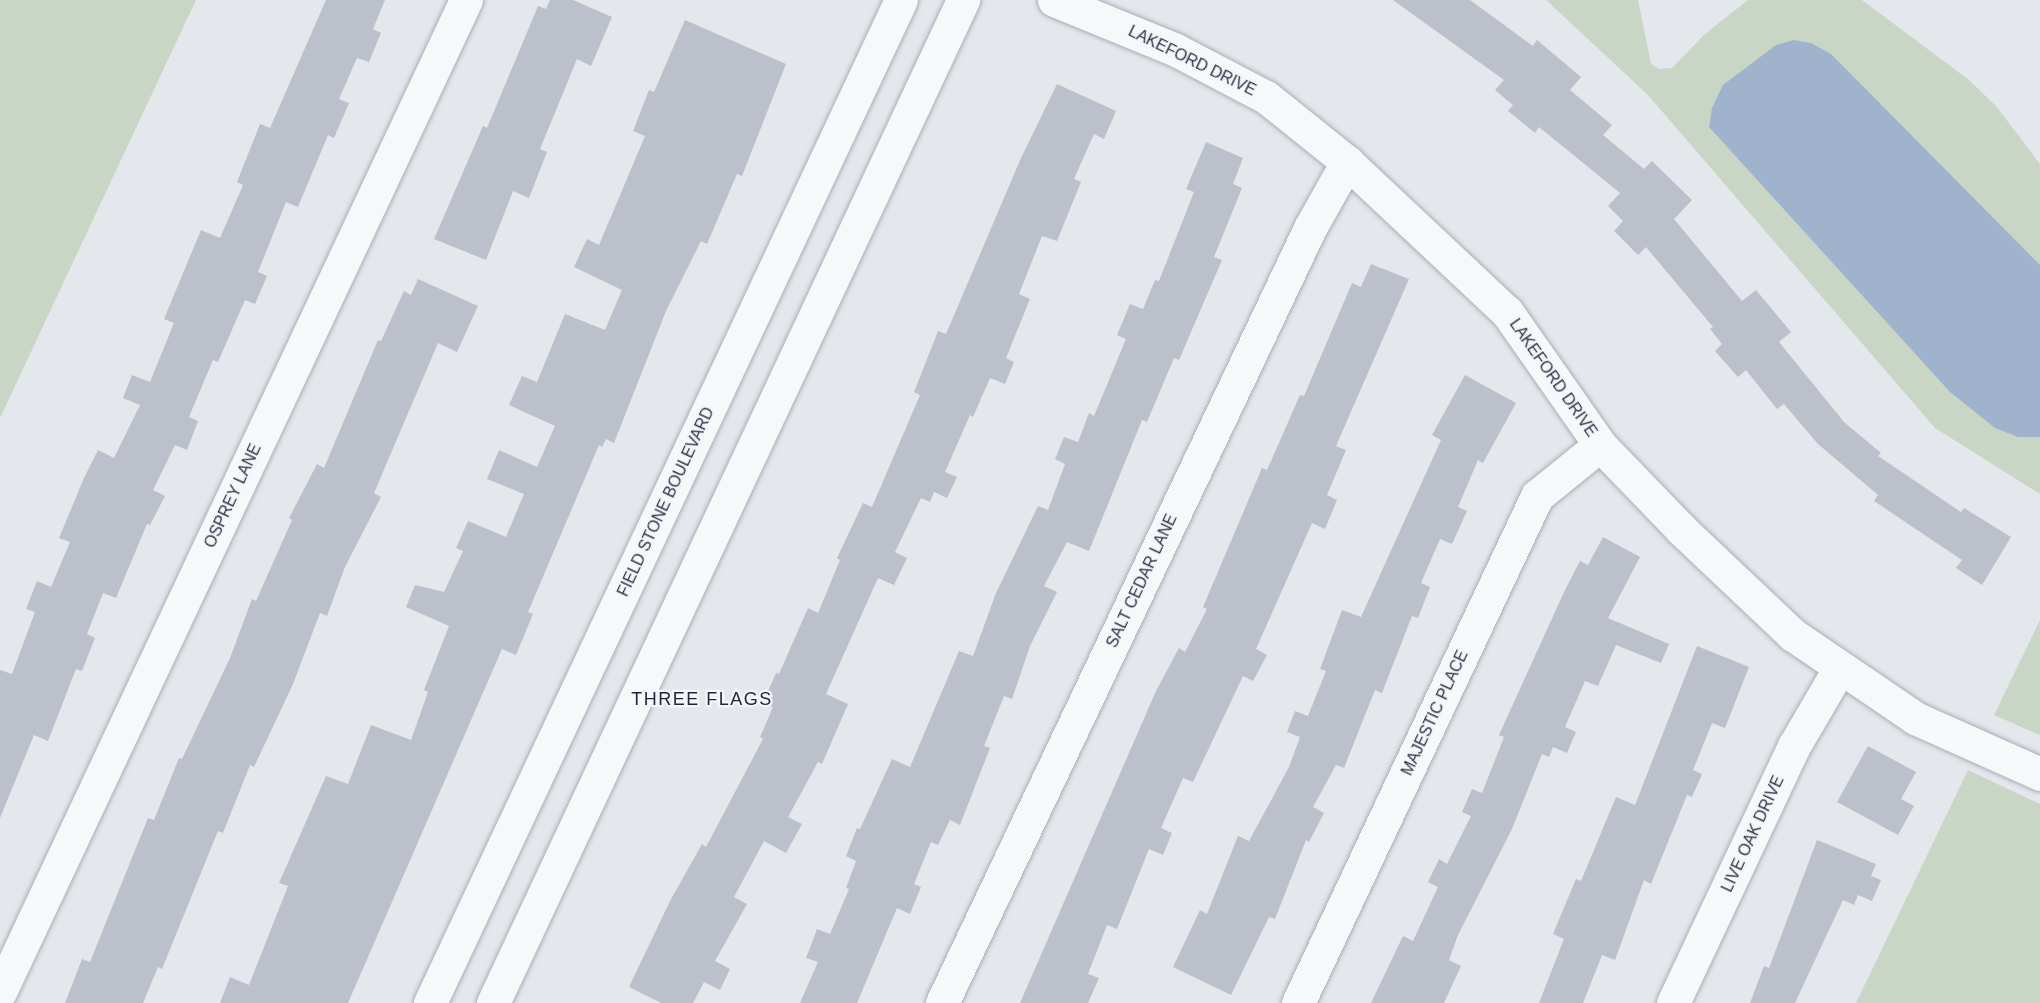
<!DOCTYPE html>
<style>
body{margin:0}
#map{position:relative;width:2040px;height:1003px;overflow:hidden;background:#e4e7ec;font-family:Helvetica,sans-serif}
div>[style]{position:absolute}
.green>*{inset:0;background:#c9d6c5}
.water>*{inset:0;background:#9fb4cc}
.building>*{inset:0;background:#bbc0ca}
.roads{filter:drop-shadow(0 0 2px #a9aeb7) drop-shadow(0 0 2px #a9aeb7)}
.minor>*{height:33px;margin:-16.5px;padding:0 16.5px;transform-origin:16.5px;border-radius:16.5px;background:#f7f8fa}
span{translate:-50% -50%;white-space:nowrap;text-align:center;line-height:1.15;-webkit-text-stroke:4.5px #f4f6f9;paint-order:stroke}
.street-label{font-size:16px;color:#2b3445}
.neighbourhood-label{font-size:18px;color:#1d2536;letter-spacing:1.5px}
</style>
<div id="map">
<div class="green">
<div style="clip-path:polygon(0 0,196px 0,0 418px)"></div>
<div style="clip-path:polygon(1546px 0,1638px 0,1651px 64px,1659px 69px,1672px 68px,1705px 34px,1748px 0,1862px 0,1969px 80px,1996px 106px,2040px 164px,2040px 494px,1935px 428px,1647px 94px)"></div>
<div style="clip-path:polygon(2040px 620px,2040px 735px,1994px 715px)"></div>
<div style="clip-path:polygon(1968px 770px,2040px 804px,2040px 1003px,1856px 1003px)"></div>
</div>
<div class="water">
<div style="clip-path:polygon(1794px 40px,1811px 43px,1831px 54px,2040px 265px,2040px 437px,2018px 437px,1995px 428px,1950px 392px,1709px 127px,1712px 108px,1723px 85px,1776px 45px)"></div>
</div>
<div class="building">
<div style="clip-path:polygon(326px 0,385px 0,373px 29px,381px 33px,369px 62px,357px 58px,339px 99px,349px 103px,334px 138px,328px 135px,298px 207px,286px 202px,258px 272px,267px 276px,255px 304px,245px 300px,218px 362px,213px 360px,189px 417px,198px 421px,187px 450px,175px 445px,153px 490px,165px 496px,150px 525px,147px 524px,116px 598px,103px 593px,87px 634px,95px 638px,82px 671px,76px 669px,48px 741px,34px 735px,0 818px,0 670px,12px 674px,35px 612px,26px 609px,37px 581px,51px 587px,70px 542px,59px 538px,84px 478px,98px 450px,114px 458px,140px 405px,123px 398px,132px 375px,150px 382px,174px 323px,164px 319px,201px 230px,220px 238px,243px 185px,237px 182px,260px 124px,270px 128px)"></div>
<div style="clip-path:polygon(550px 0,573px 0,612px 17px,591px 66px,577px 59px,540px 149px,547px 152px,529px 198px,513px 191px,486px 260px,434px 239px,483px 126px,487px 128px,538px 6px,546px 9px)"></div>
<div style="clip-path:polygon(1393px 0,1470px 0,1533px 46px,1537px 40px,1581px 77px,1570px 90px,1612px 125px,1603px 135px,1644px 169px,1652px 161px,1692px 200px,1674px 219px,1742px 301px,1756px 290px,1791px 332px,1779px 342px,1844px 422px,1881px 453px,1878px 456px,1961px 512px,1964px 508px,2011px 537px,1982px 585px,1956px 568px,1962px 560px,1874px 501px,1878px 495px,1818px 444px,1784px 404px,1777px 409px,1746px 370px,1738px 377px,1715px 351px,1722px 344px,1710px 329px,1713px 327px,1646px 247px,1638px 255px,1614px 231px,1623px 221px,1608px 206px,1620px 193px,1539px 127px,1535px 133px,1508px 111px,1513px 105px,1495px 90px,1504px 80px)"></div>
<div style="clip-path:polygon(685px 20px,786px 64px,742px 176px,737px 174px,707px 244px,701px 241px,666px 311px,614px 443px,606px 439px,602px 447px,599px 445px,528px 612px,533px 614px,516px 655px,502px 649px,348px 1003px,220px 1003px,230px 977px,249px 985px,288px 886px,279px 883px,326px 776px,348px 784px,371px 725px,411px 740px,428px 692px,424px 690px,449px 626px,406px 607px,415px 585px,444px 592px,463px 551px,456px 548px,468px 521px,506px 537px,524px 494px,487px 479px,499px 450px,537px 467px,555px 426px,509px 405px,522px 376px,537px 382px,565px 314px,605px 330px,622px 290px,574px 267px,587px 239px,599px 245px,645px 136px,633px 131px,649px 90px,654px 92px)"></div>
<div style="clip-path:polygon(1057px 84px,1116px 111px,1104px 139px,1094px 134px,1074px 179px,1081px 182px,1057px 241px,1042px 236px,1019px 294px,1030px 299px,1006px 358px,1014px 362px,1005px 384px,990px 378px,973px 417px,970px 415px,945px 472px,957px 477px,947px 498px,934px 492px,930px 502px,921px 498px,895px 552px,907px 558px,894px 585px,878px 578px,826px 694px,848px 704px,822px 764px,818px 762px,788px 817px,802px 824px,786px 853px,764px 841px,734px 897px,747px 904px,715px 961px,730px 969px,720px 990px,704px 982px,693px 1003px,661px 1003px,629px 987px,670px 901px,702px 844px,706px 847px,763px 739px,760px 737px,773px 707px,763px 703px,776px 673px,779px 674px,808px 608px,818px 613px,840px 560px,837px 558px,863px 503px,872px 507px,920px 395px,914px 392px,938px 331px,946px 334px,1021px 158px)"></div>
<div style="clip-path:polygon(1206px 142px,1243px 158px,1233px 184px,1242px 188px,1214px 257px,1222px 260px,1179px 360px,1174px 358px,1147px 422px,1142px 420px,1089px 551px,1067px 542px,1044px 586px,1057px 592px,1030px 646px,1012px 699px,1004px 696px,984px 746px,990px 748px,960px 825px,950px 820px,938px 845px,931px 842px,914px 884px,921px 887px,910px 914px,897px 908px,857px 1003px,800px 1003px,818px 962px,806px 958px,817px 929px,830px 934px,849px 889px,846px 888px,856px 861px,846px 856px,857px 828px,860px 829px,892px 759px,910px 767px,959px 651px,973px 656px,996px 593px,1038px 506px,1048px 510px,1065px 464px,1055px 459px,1064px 437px,1078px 442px,1089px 413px,1094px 416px,1126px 339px,1117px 335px,1130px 304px,1143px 309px,1155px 280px,1159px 281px,1194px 192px,1186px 189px)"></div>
<div style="clip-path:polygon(1371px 264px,1409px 279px,1336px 446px,1346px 450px,1327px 495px,1337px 500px,1325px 529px,1312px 523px,1256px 649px,1267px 655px,1253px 681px,1243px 676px,1193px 782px,1183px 778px,1161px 828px,1172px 833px,1163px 855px,1149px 849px,1117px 929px,1107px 925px,1088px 974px,1099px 978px,1088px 1003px,1020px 1003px,1156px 691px,1179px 648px,1185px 652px,1207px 609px,1203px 607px,1262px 468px,1267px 470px,1300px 395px,1304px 396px,1352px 283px,1361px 287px)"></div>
<div style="clip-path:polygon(418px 279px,478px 306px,457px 352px,438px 343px,374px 493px,381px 497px,345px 567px,327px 616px,320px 613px,293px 684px,254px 767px,250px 765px,223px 833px,218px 831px,162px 969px,158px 967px,143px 1003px,65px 1003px,82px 959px,90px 962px,148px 818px,154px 820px,179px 758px,182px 759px,230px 658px,252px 599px,256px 601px,292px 520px,289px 518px,317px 464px,324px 468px,378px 340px,381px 341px,404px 291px,411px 295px)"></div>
<div style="clip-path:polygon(1465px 375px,1516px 403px,1483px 463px,1478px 460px,1458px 507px,1467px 511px,1452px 544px,1440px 539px,1421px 583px,1430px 587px,1418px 618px,1412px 616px,1382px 693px,1375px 690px,1344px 768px,1336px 765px,1313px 807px,1324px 813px,1309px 842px,1306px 840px,1275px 919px,1269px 917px,1231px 995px,1173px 967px,1200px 910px,1207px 914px,1238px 836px,1249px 841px,1289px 767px,1300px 737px,1287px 732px,1295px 711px,1308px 716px,1326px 671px,1320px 669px,1342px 610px,1361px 617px,1441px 440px,1432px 435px)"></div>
<div style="clip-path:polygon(1603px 537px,1640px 557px,1608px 618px,1669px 644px,1661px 663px,1616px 645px,1598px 686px,1585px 681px,1565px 727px,1576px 732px,1567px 753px,1553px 747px,1549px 757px,1542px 754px,1512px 829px,1458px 935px,1449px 960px,1461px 966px,1444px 1003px,1371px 1003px,1403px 936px,1413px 941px,1438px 887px,1428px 882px,1439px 859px,1447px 864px,1471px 816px,1462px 812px,1472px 789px,1482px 793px,1504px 737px,1499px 735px,1564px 592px,1580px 561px,1588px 565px)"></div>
<div style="clip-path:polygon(1697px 646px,1749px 667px,1725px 728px,1712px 723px,1693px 770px,1702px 774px,1692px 797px,1687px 795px,1651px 884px,1644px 880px,1615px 960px,1602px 955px,1583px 1003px,1539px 1003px,1564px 939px,1553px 934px,1576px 879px,1581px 881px,1616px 797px,1635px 805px)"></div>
<div style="clip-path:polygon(1868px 746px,1916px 772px,1901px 799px,1914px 806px,1898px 835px,1837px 802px)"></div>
<div style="clip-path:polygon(1817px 840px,1876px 864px,1871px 876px,1881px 880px,1872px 901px,1858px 895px,1854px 905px,1843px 900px,1795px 1003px,1750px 1003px,1764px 966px,1769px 968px)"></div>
</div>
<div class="roads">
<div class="minor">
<div style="left:1054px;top:0;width:132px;rotate:22.3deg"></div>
<div style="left:1176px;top:50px;width:102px;rotate:27.6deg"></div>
<div style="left:1266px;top:97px;width:104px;rotate:38.7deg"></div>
<div style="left:1347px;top:162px;width:219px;rotate:43.2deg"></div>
<div style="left:1507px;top:312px;width:162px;rotate:55deg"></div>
<div style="left:1600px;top:445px;width:117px;rotate:46deg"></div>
<div style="left:1681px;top:529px;width:154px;rotate:43.4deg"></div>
<div style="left:1793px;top:635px;width:148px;rotate:34.2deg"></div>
<div style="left:1915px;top:718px;width:137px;rotate:24.1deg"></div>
<div style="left:0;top:992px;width:1096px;rotate:-64.84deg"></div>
<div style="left:430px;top:1003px;width:1108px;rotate:-64.85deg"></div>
<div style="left:493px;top:1003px;width:1108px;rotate:-64.89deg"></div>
<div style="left:942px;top:1003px;width:858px;rotate:-64.6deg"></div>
<div style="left:1310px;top:228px;width:76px;rotate:-60.7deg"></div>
<div style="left:1298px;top:1003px;width:561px;rotate:-64.76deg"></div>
<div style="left:1537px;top:496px;width:81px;rotate:-39deg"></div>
<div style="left:1673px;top:1003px;width:284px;rotate:-64.8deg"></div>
<div style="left:1794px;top:746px;width:89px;rotate:-59.7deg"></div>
</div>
</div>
<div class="street-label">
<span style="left:1192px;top:61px;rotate:26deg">LAKEFORD DRIVE</span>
<span style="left:1553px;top:378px;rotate:55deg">LAKEFORD DRIVE</span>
<span style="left:233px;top:496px;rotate:-65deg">OSPREY LANE</span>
<span style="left:666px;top:502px;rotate:-65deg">FIELD STONE BOULEVARD</span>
<span style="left:1142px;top:581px;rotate:-65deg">SALT CEDAR LANE</span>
<span style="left:1435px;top:713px;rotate:-65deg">MAJESTIC PLACE</span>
<span style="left:1753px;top:834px;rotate:-65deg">LIVE OAK DRIVE</span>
</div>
<div class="neighbourhood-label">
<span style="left:702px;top:699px">THREE FLAGS</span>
</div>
</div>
